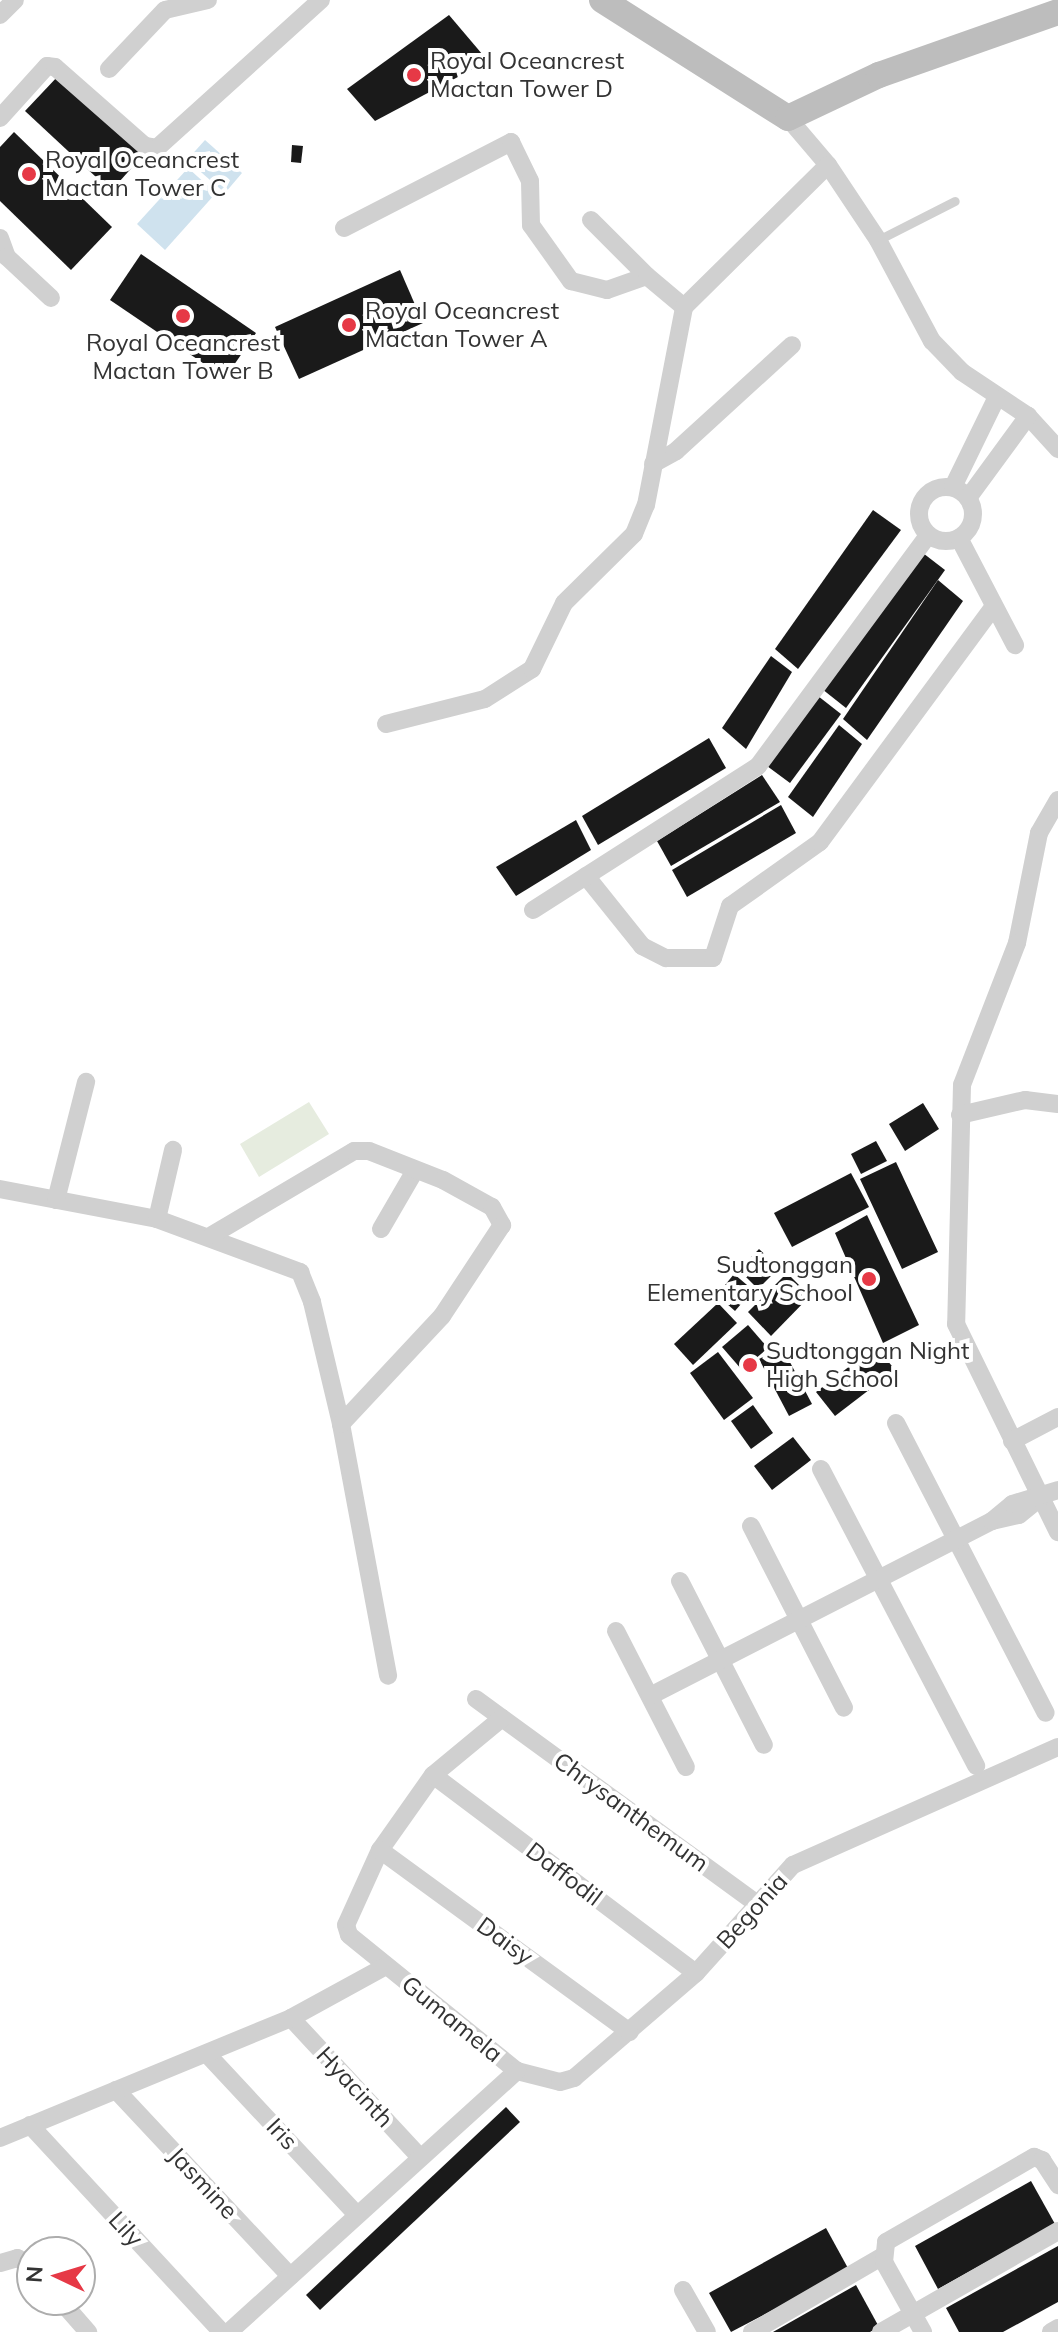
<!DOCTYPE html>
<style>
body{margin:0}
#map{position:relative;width:1058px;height:2332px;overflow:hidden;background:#fff;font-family:Mulish,sans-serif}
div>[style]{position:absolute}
.green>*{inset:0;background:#e6ecdf}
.water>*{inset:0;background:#cfe2ee}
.building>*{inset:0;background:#1a1a1a}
.lane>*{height:9px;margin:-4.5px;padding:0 4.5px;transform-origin:4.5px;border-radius:4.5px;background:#d0d0d0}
.street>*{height:18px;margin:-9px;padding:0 9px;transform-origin:9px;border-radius:9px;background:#d0d0d0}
.street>.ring{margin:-9px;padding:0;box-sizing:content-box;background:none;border:18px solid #d0d0d0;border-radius:50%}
.secondary>*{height:26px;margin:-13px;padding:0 13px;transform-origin:13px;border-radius:13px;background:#bdbdbd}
.dots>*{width:22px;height:22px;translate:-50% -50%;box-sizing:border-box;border:4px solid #fff;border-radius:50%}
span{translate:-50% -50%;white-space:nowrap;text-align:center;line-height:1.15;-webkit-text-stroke:8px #fff;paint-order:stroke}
.poi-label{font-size:24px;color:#333}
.left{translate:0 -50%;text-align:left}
.right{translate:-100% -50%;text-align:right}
.street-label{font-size:24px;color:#333}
.north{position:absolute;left:16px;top:2236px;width:80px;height:80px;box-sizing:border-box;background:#fff;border:2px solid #adadad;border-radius:50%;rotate:274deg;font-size:22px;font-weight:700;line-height:32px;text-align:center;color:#333}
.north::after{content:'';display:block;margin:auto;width:28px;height:36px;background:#e63946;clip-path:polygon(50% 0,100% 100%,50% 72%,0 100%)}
</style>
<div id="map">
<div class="green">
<div style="clip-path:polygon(309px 1102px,329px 1134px,259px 1177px,240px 1144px)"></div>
</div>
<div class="water">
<div style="clip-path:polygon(205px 140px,242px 173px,225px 193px,187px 160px)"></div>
<div style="clip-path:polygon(188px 168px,216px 193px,165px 250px,137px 224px)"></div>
</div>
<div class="building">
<div style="clip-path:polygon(449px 15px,488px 61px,375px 121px,347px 89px)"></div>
<div style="clip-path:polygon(59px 75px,144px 154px,111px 191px,25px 111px)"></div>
<div style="clip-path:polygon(14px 132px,112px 227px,71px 270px,0 201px,0 147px)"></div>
<div style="clip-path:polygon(292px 145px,303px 146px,301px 163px,291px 162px)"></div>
<div style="clip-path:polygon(141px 254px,256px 333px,225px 378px,110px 300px)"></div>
<div style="clip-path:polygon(400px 270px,423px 323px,299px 379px,275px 327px)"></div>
<div style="clip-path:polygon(873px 510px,901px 530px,798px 669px,775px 649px)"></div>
<div style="clip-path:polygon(919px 550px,945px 570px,846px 708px,822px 689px)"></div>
<div style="clip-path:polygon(938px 580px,963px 601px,867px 740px,843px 719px)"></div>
<div style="clip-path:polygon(771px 656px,792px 672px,746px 749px,722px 728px)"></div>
<div style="clip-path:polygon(818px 696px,841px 714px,790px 783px,767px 766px)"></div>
<div style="clip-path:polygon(839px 725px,862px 744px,813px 817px,788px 797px)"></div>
<div style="clip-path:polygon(709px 738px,726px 768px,598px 845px,582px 816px)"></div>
<div style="clip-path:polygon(762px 775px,780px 802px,671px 866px,657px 841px)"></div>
<div style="clip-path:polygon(781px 805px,796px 833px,687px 897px,672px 870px)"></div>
<div style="clip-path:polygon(576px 820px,591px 850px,516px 896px,496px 867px)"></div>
<div style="clip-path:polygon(923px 1103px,939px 1129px,905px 1151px,889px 1124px)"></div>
<div style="clip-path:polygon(876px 1141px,887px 1161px,861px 1174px,851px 1154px)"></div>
<div style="clip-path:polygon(896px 1162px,938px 1252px,902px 1269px,860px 1179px)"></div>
<div style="clip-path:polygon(851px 1173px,869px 1207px,792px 1247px,774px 1213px)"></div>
<div style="clip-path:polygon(867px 1215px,919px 1325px,883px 1343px,835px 1233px)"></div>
<div style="clip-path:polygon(759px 1249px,779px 1268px,758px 1289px,739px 1270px)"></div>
<div style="clip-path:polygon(787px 1273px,810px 1296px,771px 1336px,748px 1312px)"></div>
<div style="clip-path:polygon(734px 1274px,753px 1290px,735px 1311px,717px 1295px)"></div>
<div style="clip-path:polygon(718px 1303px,737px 1323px,693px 1365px,674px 1344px)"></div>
<div style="clip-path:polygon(748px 1325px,768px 1348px,742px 1370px,722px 1347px)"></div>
<div style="clip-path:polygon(876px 1346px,895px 1370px,835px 1416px,816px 1392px)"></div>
<div style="clip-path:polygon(782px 1347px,812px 1404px,789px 1416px,759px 1359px)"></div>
<div style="clip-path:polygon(718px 1352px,753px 1398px,724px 1420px,690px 1373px)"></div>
<div style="clip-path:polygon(753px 1405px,773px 1433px,751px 1449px,731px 1421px)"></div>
<div style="clip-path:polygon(793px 1437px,811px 1460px,772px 1490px,754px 1466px)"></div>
<div style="clip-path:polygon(506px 2107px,520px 2122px,320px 2310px,306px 2295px)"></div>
<div style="clip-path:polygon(1031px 2181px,1055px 2224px,938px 2289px,915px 2246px)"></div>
<div style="clip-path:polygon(826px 2228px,849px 2270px,731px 2332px,709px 2293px)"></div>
<div style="clip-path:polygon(1058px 2246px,1058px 2302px,1003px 2332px,959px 2332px,946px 2308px)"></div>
<div style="clip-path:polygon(856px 2285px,879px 2327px,870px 2332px,773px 2332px)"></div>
</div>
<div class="lane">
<div style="left:878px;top:240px;width:86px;rotate:-26.9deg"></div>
</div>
<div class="street">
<div style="left:0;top:15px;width:21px;rotate:-45deg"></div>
<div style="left:109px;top:69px;width:81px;rotate:-46.5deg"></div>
<div style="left:165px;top:10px;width:44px;rotate:-13.1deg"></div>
<div style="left:0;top:118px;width:70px;rotate:-47.9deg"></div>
<div style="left:47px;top:66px;width:8px;rotate:7deg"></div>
<div style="left:55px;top:67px;width:120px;rotate:41.3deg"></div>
<div style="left:145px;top:146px;width:12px;rotate:9deg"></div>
<div style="left:157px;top:148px;width:221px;rotate:-42.1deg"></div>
<div style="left:788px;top:118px;width:62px;rotate:49.6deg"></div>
<div style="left:828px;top:165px;width:90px;rotate:56.3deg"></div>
<div style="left:878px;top:240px;width:115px;rotate:61.9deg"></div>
<div style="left:932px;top:341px;width:43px;rotate:45.9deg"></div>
<div style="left:962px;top:372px;width:79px;rotate:33.7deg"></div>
<div style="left:1028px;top:416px;width:45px;rotate:47.7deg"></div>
<div style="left:591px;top:220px;width:79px;rotate:45deg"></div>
<div style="left:344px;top:228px;width:188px;rotate:-27.2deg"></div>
<div style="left:511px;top:142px;width:43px;rotate:64deg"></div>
<div style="left:530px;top:181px;width:44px;rotate:88.7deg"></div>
<div style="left:531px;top:225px;width:69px;rotate:54.5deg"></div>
<div style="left:571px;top:281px;width:37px;rotate:14deg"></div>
<div style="left:607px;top:290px;width:42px;rotate:-19.3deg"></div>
<div style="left:647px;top:276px;width:48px;rotate:40deg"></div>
<div style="left:0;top:238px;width:20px;rotate:70deg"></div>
<div style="left:7px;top:257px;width:60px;rotate:43deg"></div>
<div style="left:653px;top:464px;width:26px;rotate:-29deg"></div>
<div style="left:676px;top:451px;width:157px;rotate:-42.4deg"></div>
<div class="ring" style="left:919px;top:487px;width:36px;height:36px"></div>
<div style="left:953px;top:487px;width:98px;rotate:-64deg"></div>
<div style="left:968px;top:498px;width:102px;rotate:-53.8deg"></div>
<div style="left:959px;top:538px;width:121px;rotate:62.4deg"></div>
<div style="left:386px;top:724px;width:102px;rotate:-14.2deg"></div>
<div style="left:485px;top:699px;width:56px;rotate:-32.6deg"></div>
<div style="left:532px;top:669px;width:73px;rotate:-64.1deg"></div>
<div style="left:564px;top:603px;width:98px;rotate:-44.6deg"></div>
<div style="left:634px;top:534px;width:31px;rotate:-68deg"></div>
<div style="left:646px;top:505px;width:202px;rotate:-79.1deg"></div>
<div style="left:684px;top:307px;width:202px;rotate:-44.6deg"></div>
<div style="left:1058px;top:800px;width:38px;rotate:120deg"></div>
<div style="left:1039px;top:833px;width:112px;rotate:101.3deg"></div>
<div style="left:1017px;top:943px;width:152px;rotate:111.2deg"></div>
<div style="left:962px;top:1085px;width:239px;rotate:91.4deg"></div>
<div style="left:956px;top:1324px;width:232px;rotate:63.9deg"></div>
<div style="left:586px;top:876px;width:90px;rotate:51.3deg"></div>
<div style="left:642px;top:946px;width:27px;rotate:27deg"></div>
<div style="left:666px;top:958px;width:47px"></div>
<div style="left:713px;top:958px;width:55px;rotate:-71.9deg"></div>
<div style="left:730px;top:906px;width:110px;rotate:-35.4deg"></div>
<div style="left:820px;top:842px;width:292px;rotate:-53.6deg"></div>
<div style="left:533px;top:910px;width:267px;rotate:-32.6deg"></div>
<div style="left:758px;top:766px;width:287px;rotate:-53.6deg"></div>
<div style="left:960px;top:1115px;width:67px;rotate:-13deg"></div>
<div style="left:1025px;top:1100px;width:33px;rotate:7deg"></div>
<div style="left:0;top:1189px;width:160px;rotate:10.8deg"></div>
<div style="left:157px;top:1219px;width:153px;rotate:20.3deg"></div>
<div style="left:300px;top:1272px;width:32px;rotate:68deg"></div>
<div style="left:312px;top:1302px;width:125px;rotate:76.6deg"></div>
<div style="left:341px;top:1424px;width:256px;rotate:79.4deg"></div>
<div style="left:56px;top:1200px;width:122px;rotate:-75.7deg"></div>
<div style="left:157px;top:1219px;width:71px;rotate:-76.9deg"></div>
<div style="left:381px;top:1229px;width:66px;rotate:-59.9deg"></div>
<div style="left:212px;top:1235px;width:165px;rotate:-30.6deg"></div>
<div style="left:354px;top:1151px;width:15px"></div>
<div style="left:369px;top:1151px;width:79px;rotate:21.4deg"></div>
<div style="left:443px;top:1180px;width:56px;rotate:28.9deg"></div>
<div style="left:492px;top:1207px;width:21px;rotate:61deg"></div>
<div style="left:502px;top:1225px;width:109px;rotate:123.4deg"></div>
<div style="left:442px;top:1316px;width:148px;rotate:133.1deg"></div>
<div style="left:896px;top:1423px;width:326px;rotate:62.7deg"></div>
<div style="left:1012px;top:1441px;width:52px;rotate:-27.6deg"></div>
<div style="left:821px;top:1469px;width:335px;rotate:62.4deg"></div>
<div style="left:992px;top:1521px;width:28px;rotate:-13deg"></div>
<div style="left:1019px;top:1515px;width:27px;rotate:-39deg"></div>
<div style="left:751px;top:1526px;width:204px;rotate:62.9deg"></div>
<div style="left:680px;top:1581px;width:184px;rotate:62.9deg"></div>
<div style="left:616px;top:1631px;width:153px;rotate:62.8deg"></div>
<div style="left:650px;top:1696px;width:384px;rotate:-27.1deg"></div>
<div style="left:992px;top:1521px;width:26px;rotate:-40deg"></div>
<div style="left:1012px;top:1504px;width:48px;rotate:-16.9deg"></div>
<div style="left:476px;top:1699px;width:350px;rotate:36.1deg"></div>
<div style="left:502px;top:1718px;width:89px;rotate:140.4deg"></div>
<div style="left:433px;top:1775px;width:92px;rotate:125.2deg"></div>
<div style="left:380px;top:1850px;width:82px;rotate:114.4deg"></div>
<div style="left:346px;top:1925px;width:10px;rotate:73deg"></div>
<div style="left:349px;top:1935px;width:216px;rotate:39deg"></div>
<div style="left:517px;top:2071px;width:44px;rotate:14.3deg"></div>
<div style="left:560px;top:2082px;width:15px;rotate:-16deg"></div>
<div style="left:574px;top:2078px;width:161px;rotate:-40.7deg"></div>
<div style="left:696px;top:1973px;width:145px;rotate:-48.1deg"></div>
<div style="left:793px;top:1865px;width:290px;rotate:-24deg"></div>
<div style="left:433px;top:1775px;width:329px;rotate:37deg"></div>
<div style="left:380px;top:1850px;width:309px;rotate:36.1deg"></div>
<div style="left:291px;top:2018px;width:188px;rotate:47.2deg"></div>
<div style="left:207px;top:2054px;width:220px;rotate:47deg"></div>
<div style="left:116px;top:2090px;width:255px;rotate:46.9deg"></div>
<div style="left:30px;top:2125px;width:282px;rotate:47.2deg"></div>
<div style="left:0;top:2138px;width:315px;rotate:-22.4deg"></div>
<div style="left:291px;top:2018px;width:108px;rotate:-28.7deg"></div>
<div style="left:0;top:2263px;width:18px;rotate:-16deg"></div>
<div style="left:17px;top:2258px;width:17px;rotate:28deg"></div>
<div style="left:683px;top:2290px;width:48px;rotate:60.3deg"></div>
<div style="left:60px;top:2300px;width:43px;rotate:48.8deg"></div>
<div style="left:229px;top:2332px;width:389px;rotate:-42.2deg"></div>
<div style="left:752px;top:2332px;width:151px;rotate:-30.1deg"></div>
<div style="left:881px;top:2332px;width:204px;rotate:-29.7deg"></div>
<div style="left:923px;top:2332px;width:80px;rotate:-119.1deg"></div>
<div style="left:884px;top:2262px;width:20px;rotate:-84deg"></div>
<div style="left:886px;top:2242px;width:171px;rotate:-29.9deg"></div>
<div style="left:1034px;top:2157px;width:9px;rotate:21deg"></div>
<div style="left:1042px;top:2160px;width:30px;rotate:57deg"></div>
<div style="left:1051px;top:2332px;width:8px;rotate:-30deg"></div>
</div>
<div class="secondary">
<div style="left:602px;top:0;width:220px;rotate:32.4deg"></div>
<div style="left:788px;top:118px;width:101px;rotate:-25.3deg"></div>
<div style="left:879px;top:75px;width:190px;rotate:-19.4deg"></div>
</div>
<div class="dots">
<div style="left:414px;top:75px;background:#e63946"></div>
<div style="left:29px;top:174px;background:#e63946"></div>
<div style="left:183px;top:316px;background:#e63946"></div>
<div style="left:349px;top:325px;background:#e63946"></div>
<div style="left:869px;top:1279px;background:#e63946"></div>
<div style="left:750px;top:1365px;background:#e63946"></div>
</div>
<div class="poi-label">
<span class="left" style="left:430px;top:75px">Royal Oceancrest<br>Mactan Tower D</span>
<span class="left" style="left:45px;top:174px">Royal Oceancrest<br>Mactan Tower C</span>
<span class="left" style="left:365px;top:325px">Royal Oceancrest<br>Mactan Tower A</span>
<span style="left:183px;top:357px">Royal Oceancrest<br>Mactan Tower B</span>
<span class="right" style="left:853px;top:1279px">Sudtonggan<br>Elementary School</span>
<span class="left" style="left:766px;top:1365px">Sudtonggan Night<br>High School</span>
</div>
<div class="street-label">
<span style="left:631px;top:1812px;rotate:36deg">Chrysanthemum</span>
<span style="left:564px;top:1874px;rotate:37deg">Daffodil</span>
<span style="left:752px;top:1911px;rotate:-48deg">Begonia</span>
<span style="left:505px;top:1941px;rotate:36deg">Daisy</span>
<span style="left:452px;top:2019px;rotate:39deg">Gumamela</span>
<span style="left:355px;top:2087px;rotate:47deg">Hyacinth</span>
<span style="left:282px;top:2134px;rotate:47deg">Iris</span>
<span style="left:203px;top:2183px;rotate:47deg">Jasmine</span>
<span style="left:126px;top:2229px;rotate:47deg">Lily</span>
</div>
<div class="north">N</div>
</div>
